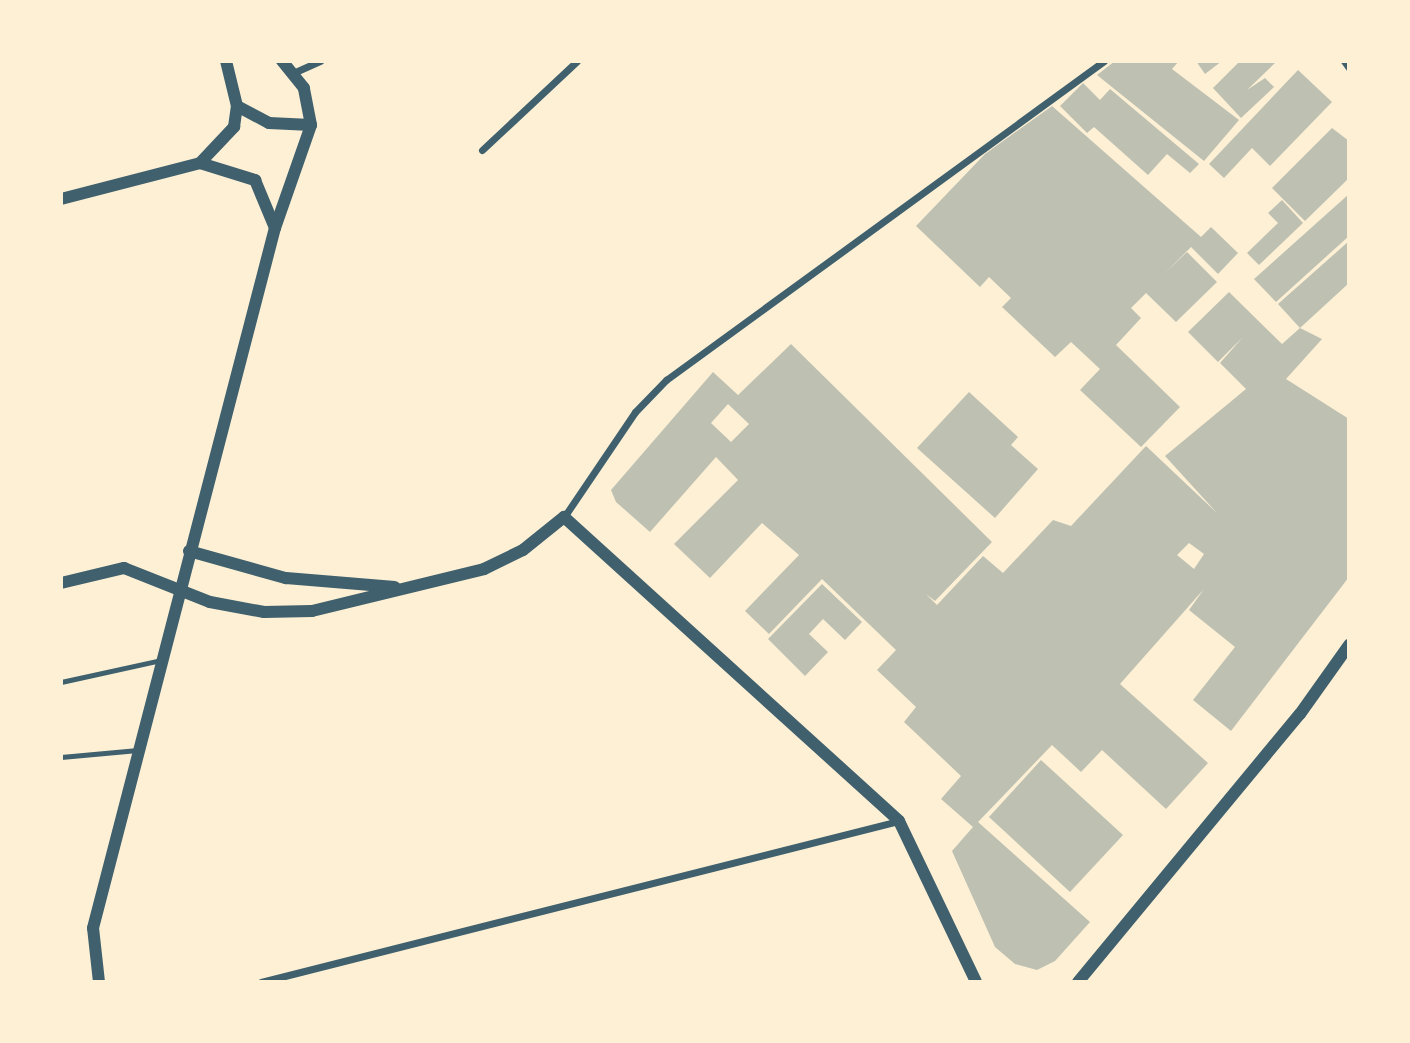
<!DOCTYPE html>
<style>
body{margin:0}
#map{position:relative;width:1410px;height:1043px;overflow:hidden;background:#fdf0d5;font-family:Signika,sans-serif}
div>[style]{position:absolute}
.building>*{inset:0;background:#bec0b2}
.service>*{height:5px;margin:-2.5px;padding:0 2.5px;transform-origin:2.5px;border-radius:2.5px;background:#3f606c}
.minor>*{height:7px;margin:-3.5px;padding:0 3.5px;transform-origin:3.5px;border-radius:3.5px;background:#3f606c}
.tertiary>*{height:12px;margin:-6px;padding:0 6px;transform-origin:6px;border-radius:6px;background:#3f606c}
span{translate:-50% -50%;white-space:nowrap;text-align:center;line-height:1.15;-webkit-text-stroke:5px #fdf0d5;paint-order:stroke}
.frame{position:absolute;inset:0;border:63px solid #fdf0d5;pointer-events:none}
</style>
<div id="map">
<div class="building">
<div style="clip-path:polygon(1115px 61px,1179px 61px,1172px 69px,1239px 120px,1204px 161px,1097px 75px)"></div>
<div style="clip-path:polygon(1196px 61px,1222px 61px,1205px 74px)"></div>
<div style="clip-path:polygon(1240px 61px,1275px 63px,1247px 90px,1265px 78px,1274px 87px,1241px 118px,1213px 88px)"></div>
<div style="clip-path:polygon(1298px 70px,1332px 102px,1270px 166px,1252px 148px,1224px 178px,1209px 164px)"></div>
<div style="clip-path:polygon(1083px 83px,1100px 100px,1110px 89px,1199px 164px,1190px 173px,1167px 154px,1148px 175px,1094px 127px,1087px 133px,1060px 106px)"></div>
<div style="clip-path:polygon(1052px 106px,1201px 237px,1211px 227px,1238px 253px,1218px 274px,1191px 247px,1165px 273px,1187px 252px,1217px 282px,1176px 322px,1146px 293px,1131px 308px,1141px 318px,1116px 345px,1180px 407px,1141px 447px,1080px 390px,1100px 369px,1071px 342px,1055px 357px,1002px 307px,1011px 298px,989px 277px,980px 287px,916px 226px,985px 154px)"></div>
<div style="clip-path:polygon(1332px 128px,1349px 141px,1349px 178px,1305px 221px,1272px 188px)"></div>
<div style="clip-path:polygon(1349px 194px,1349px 236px,1276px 302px,1254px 279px)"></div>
<div style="clip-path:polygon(1282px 200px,1303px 223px,1259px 265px,1247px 253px,1278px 223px,1268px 213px)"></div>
<div style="clip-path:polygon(1349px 241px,1349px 283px,1300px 328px,1278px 304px)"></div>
<div style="clip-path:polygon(evenodd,1229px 292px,1282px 344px,1300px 328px,1322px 339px,1286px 379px,1349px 419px,1349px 577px,1231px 731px,1193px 700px,1235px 647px,1189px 610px,1204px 589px,1120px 684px,1208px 763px,1166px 809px,1102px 750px,1081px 772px,1052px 745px,978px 822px,1090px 922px,1055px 961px,1037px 970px,1015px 964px,995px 947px,952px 851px,973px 827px,941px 799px,961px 776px,904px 722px,916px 707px,877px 670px,896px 650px,822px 579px,769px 634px,745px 611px,799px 555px,762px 523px,710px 578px,674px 544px,738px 480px,716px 457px,650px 532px,616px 502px,611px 490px,713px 372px,738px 395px,791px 344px,992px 542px,935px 601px,926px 594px,937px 605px,983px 556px,1003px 573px,1053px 520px,1071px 526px,1146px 446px,1217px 513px,1165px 456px,1246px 389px,1220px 363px,1243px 337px,1218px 362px,1188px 332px,1229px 292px,728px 404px,749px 424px,731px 442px,711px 423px,728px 404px,1229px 292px,1189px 543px,1204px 554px,1194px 569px,1177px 555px,1189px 543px)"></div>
<div style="clip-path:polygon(969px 392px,1018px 437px,1011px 445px,1038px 469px,995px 518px,917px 448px)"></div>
<div style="clip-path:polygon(822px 584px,862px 622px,845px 640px,823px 619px,809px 634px,828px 652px,805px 676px,768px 639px)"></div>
<div style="clip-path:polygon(1041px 760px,1123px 835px,1070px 892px,989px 817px)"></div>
</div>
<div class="service">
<div style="left:61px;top:682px;width:102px;rotate:-12.4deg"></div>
<div style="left:61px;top:757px;width:77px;rotate:-5.2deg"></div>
</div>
<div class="minor">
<div style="left:1344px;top:61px;width:9px;rotate:54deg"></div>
<div style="left:293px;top:73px;width:30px;rotate:-24deg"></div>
<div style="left:482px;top:150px;width:130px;rotate:-43.1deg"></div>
<div style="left:564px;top:517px;width:127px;rotate:-55.9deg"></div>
<div style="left:635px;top:412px;width:45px;rotate:-45.9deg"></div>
<div style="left:666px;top:380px;width:542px;rotate:-36.07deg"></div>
<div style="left:261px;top:982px;width:657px;rotate:-14.18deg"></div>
</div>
<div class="tertiary">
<div style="left:237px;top:106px;width:36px;rotate:28deg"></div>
<div style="left:269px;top:123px;width:42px;rotate:2.7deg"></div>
<div style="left:200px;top:163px;width:58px;rotate:17.2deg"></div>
<div style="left:255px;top:180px;width:52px;rotate:67.4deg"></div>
<div style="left:61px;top:199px;width:144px;rotate:-14.5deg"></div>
<div style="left:200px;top:163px;width:50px;rotate:-46.6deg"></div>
<div style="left:234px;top:127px;width:21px;rotate:-82deg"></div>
<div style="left:237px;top:106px;width:46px;rotate:-103.7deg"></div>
<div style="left:189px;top:551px;width:101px;rotate:15.6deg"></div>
<div style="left:286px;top:578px;width:109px;rotate:4.7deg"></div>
<div style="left:61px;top:583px;width:65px;rotate:-13.4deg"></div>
<div style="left:124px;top:568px;width:92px;rotate:21.6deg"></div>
<div style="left:210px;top:602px;width:55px;rotate:10.5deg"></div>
<div style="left:264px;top:612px;width:48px;rotate:-1.2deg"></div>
<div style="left:312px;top:611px;width:177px;rotate:-13.7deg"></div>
<div style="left:484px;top:569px;width:43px;rotate:-26deg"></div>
<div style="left:523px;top:550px;width:53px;rotate:-38.8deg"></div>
<div style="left:564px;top:517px;width:452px;rotate:42.2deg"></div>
<div style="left:899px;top:821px;width:178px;rotate:64.4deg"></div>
<div style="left:99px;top:982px;width:54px;rotate:-96.3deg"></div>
<div style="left:93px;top:928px;width:723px;rotate:-75.43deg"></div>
<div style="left:275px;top:228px;width:109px;rotate:-70.7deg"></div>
<div style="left:311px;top:125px;width:38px;rotate:-101deg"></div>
<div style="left:304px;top:88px;width:35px;rotate:-129deg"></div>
<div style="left:1078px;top:982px;width:348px;rotate:-50.4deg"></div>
<div style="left:1300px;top:714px;width:85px;rotate:-54.6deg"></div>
</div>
<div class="frame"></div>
</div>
